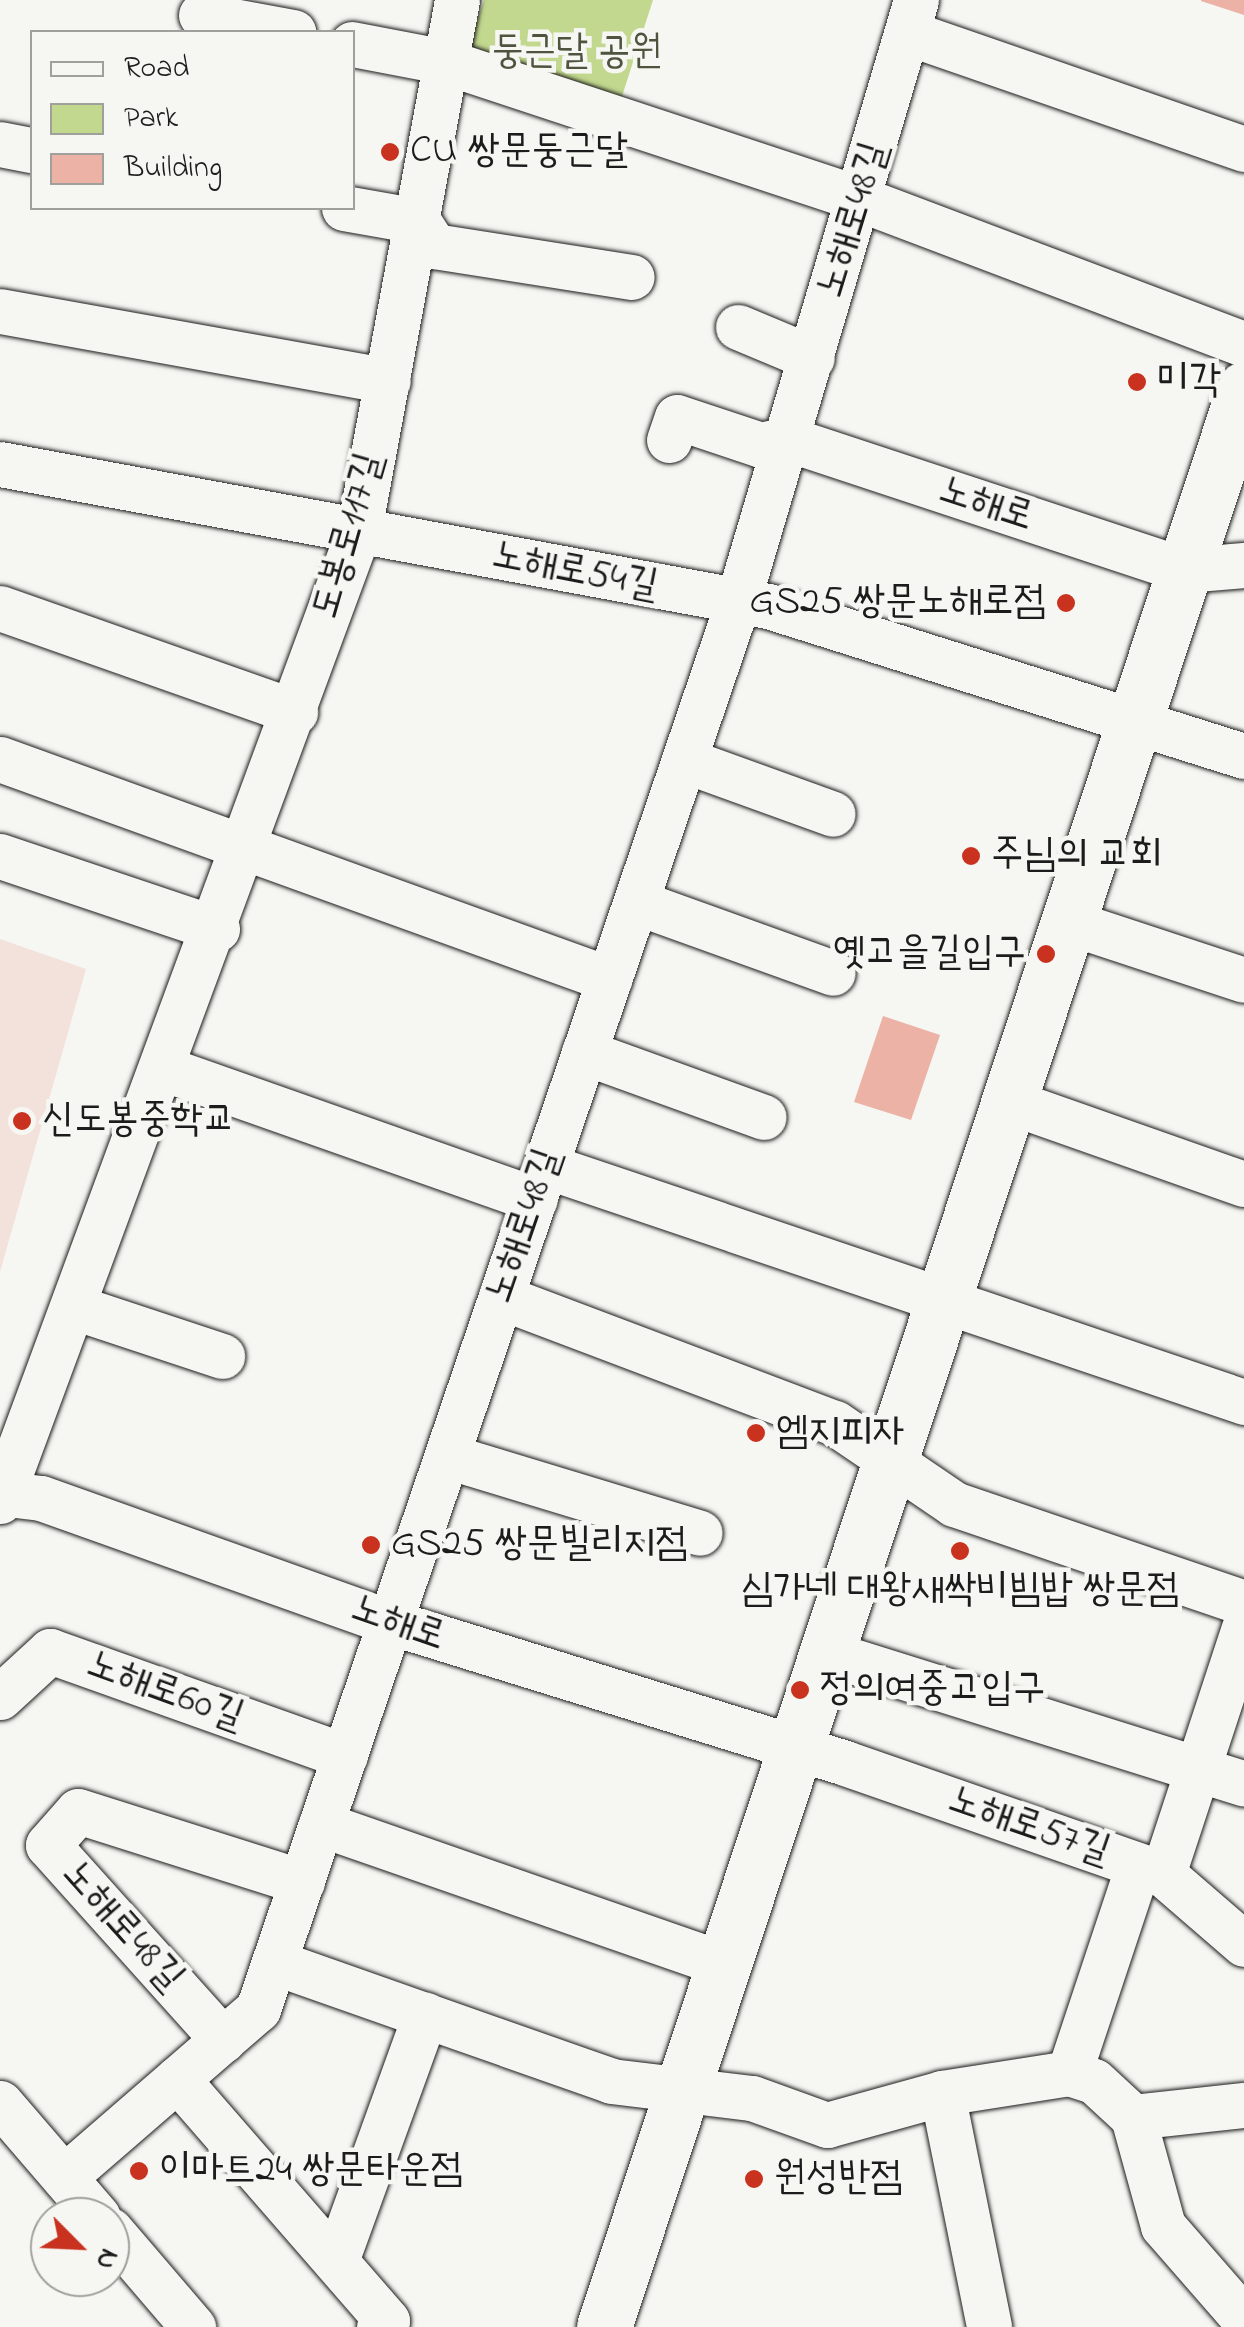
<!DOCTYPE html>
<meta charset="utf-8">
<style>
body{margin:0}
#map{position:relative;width:1244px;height:2327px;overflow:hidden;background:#f6f6f2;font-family:"Indie Flower","Poor Story",sans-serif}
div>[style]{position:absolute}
.built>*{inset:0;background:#f3e2db}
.green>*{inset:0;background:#c2d88e}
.building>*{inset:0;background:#ebb2a5}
.roads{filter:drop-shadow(0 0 2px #1c1c1c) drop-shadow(0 0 2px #1c1c1c)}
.minor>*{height:45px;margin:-22.5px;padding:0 22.5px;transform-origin:22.5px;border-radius:22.5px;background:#f6f6f2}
.secondary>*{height:55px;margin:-27.5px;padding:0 27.5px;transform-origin:27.5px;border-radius:27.5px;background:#f6f6f2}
.dots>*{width:28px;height:28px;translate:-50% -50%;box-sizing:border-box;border:5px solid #f6f6f2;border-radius:50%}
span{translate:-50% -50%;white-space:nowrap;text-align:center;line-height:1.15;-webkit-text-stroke:9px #f6f6f2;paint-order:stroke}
.park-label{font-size:40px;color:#4e543e}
.poi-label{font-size:40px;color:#1c1c1c}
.left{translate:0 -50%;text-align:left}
.right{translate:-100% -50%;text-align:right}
.street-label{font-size:40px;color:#1c1c1c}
.legend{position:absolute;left:30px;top:30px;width:325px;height:180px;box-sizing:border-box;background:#f6f6f2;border:2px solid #9f9f9c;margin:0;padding:12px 18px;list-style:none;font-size:30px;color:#1c1c1c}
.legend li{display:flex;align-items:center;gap:20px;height:50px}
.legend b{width:50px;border:2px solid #9f9f9c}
.north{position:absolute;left:30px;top:2197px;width:100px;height:100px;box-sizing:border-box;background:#f6f6f2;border:2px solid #9f9f9c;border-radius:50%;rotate:114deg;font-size:28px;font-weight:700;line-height:40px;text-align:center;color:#1c1c1c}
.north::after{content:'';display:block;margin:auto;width:35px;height:45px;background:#c8321e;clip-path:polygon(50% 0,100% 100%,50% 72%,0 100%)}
</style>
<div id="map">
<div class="built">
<div style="clip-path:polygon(0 939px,86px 969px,0 1272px)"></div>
</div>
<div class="green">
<div style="clip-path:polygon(484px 0,653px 0,614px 121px,461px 72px)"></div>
</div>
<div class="building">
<div style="clip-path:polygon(1201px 0,1244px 0,1244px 15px,1201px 1px)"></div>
<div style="clip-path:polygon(883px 1016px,940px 1035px,911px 1120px,854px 1102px)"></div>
</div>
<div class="roads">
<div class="minor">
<div style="left:201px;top:15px;width:94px;rotate:10.5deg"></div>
<div style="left:909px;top:33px;width:355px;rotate:19.1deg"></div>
<div style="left:352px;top:44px;width:96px;rotate:10.8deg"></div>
<div style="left:446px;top:62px;width:436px;rotate:18.3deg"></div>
<div style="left:860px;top:199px;width:410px;rotate:20.7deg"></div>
<div style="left:0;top:144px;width:33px;rotate:11deg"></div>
<div style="left:344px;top:208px;width:75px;rotate:10deg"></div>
<div style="left:418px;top:221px;width:30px;rotate:57deg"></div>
<div style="left:434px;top:246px;width:200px;rotate:8.9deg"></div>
<div style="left:0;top:311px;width:394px;rotate:10.2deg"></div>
<div style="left:738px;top:327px;width:80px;rotate:22.7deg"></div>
<div style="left:669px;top:440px;width:24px;rotate:-71deg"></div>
<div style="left:677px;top:417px;width:89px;rotate:18.4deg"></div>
<div style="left:761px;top:445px;width:28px;rotate:-13deg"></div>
<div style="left:788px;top:439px;width:417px;rotate:18.3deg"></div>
<div style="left:1184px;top:570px;width:60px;rotate:-4.8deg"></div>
<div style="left:0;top:464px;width:781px;rotate:10.48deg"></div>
<div style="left:768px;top:606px;width:499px;rotate:17.5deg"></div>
<div style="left:0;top:608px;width:313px;rotate:19.4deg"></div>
<div style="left:0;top:759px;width:648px;rotate:19.86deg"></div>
<div style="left:684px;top:760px;width:158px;rotate:19.9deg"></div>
<div style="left:0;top:856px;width:229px;rotate:18.6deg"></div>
<div style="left:636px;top:902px;width:209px;rotate:19.8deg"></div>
<div style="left:1068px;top:922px;width:185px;rotate:18.2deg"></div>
<div style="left:584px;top:1052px;width:191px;rotate:19.9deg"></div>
<div style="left:165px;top:1069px;width:392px;rotate:19.4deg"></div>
<div style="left:1008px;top:1101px;width:250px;rotate:19.4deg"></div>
<div style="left:546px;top:1166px;width:737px;rotate:18.68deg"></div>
<div style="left:501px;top:1297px;width:357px;rotate:20.7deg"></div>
<div style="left:835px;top:1423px;width:144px;rotate:34.2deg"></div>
<div style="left:954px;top:1504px;width:306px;rotate:18.8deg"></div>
<div style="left:77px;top:1308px;width:153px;rotate:18.3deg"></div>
<div style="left:447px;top:1456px;width:264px;rotate:16.9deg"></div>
<div style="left:8px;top:1494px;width:33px;rotate:7deg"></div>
<div style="left:41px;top:1498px;width:370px;rotate:19.6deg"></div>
<div style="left:390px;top:1622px;width:476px;rotate:17.2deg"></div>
<div style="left:845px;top:1763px;width:337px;rotate:19.2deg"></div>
<div style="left:1163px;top:1874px;width:107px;rotate:40.8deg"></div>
<div style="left:0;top:1501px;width:1035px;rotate:-69.71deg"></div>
<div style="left:359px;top:530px;width:539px;rotate:-79.52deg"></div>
<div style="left:824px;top:1652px;width:440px;rotate:17.4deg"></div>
<div style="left:0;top:1697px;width:68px;rotate:-42.6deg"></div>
<div style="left:50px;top:1651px;width:313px;rotate:19.6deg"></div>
<div style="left:321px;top:1824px;width:425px;rotate:19.2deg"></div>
<div style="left:1163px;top:1874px;width:259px;rotate:-71.8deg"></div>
<div style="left:274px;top:1962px;width:357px;rotate:19.4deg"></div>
<div style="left:611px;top:2081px;width:142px;rotate:6.9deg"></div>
<div style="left:752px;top:2098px;width:80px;rotate:19.8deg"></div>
<div style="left:827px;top:2125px;width:119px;rotate:-15.5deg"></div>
<div style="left:942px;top:2093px;width:129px;rotate:-8.9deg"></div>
<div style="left:1069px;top:2073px;width:26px;rotate:18deg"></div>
<div style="left:1094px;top:2081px;width:53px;rotate:42.7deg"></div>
<div style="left:1133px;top:2117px;width:113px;rotate:74.6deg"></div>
<div style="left:1163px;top:2226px;width:123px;rotate:48.9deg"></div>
<div style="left:223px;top:2040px;width:262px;rotate:-131.9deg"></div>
<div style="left:48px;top:1845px;width:45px;rotate:-48.6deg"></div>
<div style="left:78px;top:1811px;width:235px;rotate:17.6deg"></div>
<div style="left:1069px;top:2073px;width:218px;rotate:-71.6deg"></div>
<div style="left:177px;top:2079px;width:320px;rotate:49deg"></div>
<div style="left:387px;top:2321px;width:10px;rotate:143deg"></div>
<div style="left:942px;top:2093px;width:239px;rotate:78.6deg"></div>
<div style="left:0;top:2103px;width:150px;rotate:49.3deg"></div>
<div style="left:1133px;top:2117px;width:112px;rotate:-6.2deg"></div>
<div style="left:64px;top:2177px;width:257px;rotate:-40.9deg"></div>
<div style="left:258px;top:2009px;width:1484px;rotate:-71.17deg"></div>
<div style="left:737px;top:604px;width:630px;rotate:-73.49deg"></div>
<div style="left:110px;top:2230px;width:128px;rotate:49.4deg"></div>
<div style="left:336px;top:2261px;width:262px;rotate:-70.1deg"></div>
</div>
<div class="secondary">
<div style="left:604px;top:2327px;width:2041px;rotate:-71.72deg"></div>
</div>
</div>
<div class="dots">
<div style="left:390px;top:152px;background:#c8321e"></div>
<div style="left:1137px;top:382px;background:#c8321e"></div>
<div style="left:1066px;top:603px;background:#c8321e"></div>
<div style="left:971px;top:856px;background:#c8321e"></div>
<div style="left:1046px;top:954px;background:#c8321e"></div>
<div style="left:22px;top:1121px;background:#c8321e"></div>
<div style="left:756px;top:1433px;background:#c8321e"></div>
<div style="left:371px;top:1545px;background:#c8321e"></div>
<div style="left:960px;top:1551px;background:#c8321e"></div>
<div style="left:800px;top:1690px;background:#c8321e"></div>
<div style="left:139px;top:2171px;background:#c8321e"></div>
<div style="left:754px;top:2179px;background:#c8321e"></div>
</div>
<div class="park-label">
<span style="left:577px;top:53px">둥근달 공원</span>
</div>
<div class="poi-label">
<span class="left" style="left:410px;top:152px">CU 쌍문둥근달</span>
<span class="left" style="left:1157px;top:382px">미각</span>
<span class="right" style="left:1046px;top:603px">GS25 쌍문노해로점</span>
<span class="left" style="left:991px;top:856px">주님의 교회</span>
<span class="right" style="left:1026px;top:954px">옛고을길입구</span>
<span class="left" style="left:42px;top:1121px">신도봉중학교</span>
<span class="left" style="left:776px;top:1433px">엠지피자</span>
<span class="left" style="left:391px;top:1545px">GS25 쌍문빌리지점</span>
<span style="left:960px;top:1591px">심가네 대왕새싹비빔밥 쌍문점</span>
<span class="left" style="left:820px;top:1690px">정의여중고입구</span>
<span class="left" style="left:159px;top:2171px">이마트24 쌍문타운점</span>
<span class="left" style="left:774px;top:2179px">원성반점</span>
</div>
<div class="street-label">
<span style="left:854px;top:220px;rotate:-73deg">노해로48길</span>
<span style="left:986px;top:505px;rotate:18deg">노해로</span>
<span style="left:349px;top:536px;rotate:-74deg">도봉로117길</span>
<span style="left:575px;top:572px;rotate:11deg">노해로54길</span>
<span style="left:525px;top:1226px;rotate:-71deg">노해로48길</span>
<span style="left:398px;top:1624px;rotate:19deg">노해로</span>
<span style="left:165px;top:1692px;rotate:20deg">노해로60길</span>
<span style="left:1029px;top:1827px;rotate:19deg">노해로57길</span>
<span style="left:122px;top:1927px;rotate:48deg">노해로48길</span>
</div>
<ul class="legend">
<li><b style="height:12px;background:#f6f6f2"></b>Road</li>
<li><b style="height:28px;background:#c2d88e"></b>Park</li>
<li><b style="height:28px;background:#ebb2a5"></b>Building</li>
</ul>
<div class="north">N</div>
</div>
